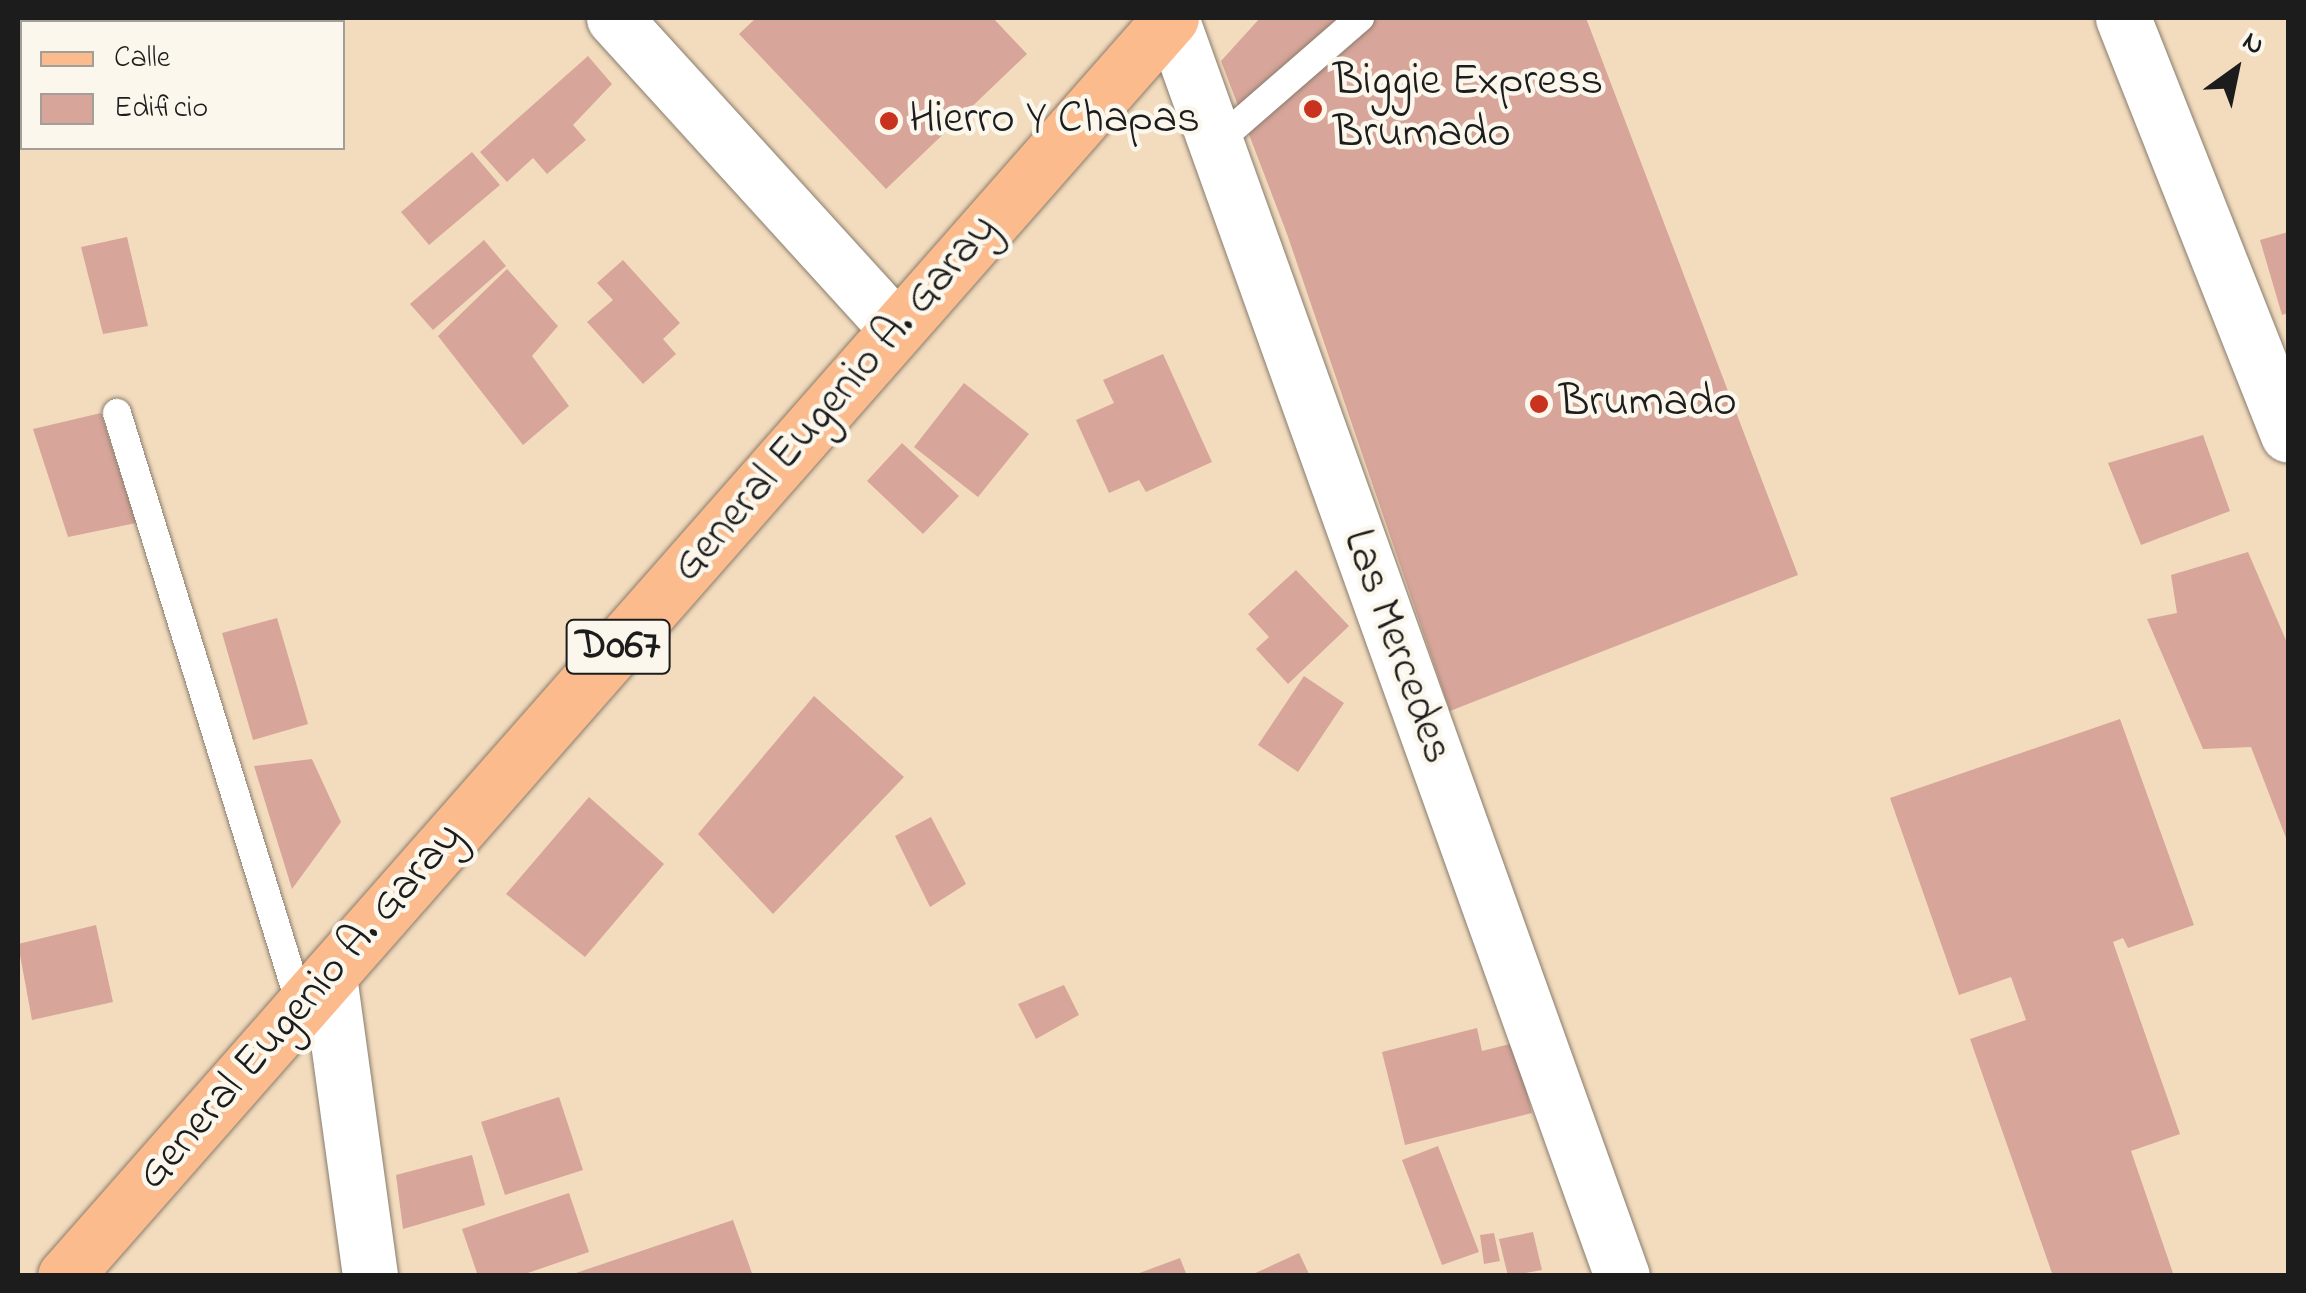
<!DOCTYPE html>
<style>
body{margin:0}
#map{position:relative;width:2306px;height:1293px;overflow:hidden;background:#f3dcbe;font-family:"Indie Flower",sans-serif}
div>[style]{position:absolute}
.building>*{inset:0;background:#d7a59a}
.roads{filter:drop-shadow(0 0 2px #887c6d) drop-shadow(0 0 2px #887c6d)}
.service>*{height:28px;margin:-14px;padding:0 14px;transform-origin:14px;border-radius:14px;background:#fff}
.minor>*{height:55px;margin:-27.5px;padding:0 27.5px;transform-origin:27.5px;border-radius:27.5px;background:#fff}
.primary>*{height:55px;margin:-27.5px;padding:0 27.5px;transform-origin:27.5px;border-radius:27.5px;background:#fbbb8d}
.dots>*{width:28px;height:28px;translate:-50% -50%;box-sizing:border-box;border:5px solid #fbf7ec;border-radius:50%}
span{translate:-50% -50%;white-space:nowrap;text-align:center;line-height:1.15;-webkit-text-stroke:9px #fbf7ec;paint-order:stroke}
.shield-label span{padding:2px 8px;background:#fbf7ec;border:2px solid;border-radius:8px;-webkit-text-stroke-width:0}
.shield-label{font-size:42px;color:#1c1c1c;font-weight:700}
.poi-label{font-size:45px;color:#1c1c1c}
.left{translate:0 -50%;text-align:left}
.street-label{font-size:45px;color:#1c1c1c}
.frame{position:absolute;inset:0;border:20px solid #1c1c1c;pointer-events:none}
.legend{position:absolute;left:20px;top:20px;width:325px;height:130px;box-sizing:border-box;background:#fbf7ec;border:2px solid #a29f99;margin:0;padding:12px 18px;list-style:none;font-size:30px;color:#1c1c1c}
.legend li{display:flex;align-items:center;gap:20px;height:50px}
.legend b{width:50px;border:2px solid #a29f99}
.north{position:absolute;left:2186px;top:20px;width:100px;height:100px;-webkit-text-stroke:8px #fbf7ec;paint-order:stroke;rotate:33deg;font-size:28px;font-weight:700;line-height:40px;text-align:center;color:#1c1c1c}
.north::after{content:'';display:block;margin:auto;width:35px;height:45px;background:#1c1c1c;clip-path:polygon(50% 0,100% 100%,50% 72%,0 100%)}
</style>
<div id="map">
<div class="building">
<div style="clip-path:polygon(756px 18px,993px 18px,1027px 54px,886px 189px,739px 34px)"></div>
<div style="clip-path:polygon(1260px 18px,1586px 18px,1798px 575px,1450px 711px,1287px 234px,1221px 61px)"></div>
<div style="clip-path:polygon(588px 56px,612px 84px,573px 125px,586px 140px,547px 174px,533px 158px,507px 182px,480px 152px)"></div>
<div style="clip-path:polygon(472px 152px,500px 185px,429px 245px,401px 212px)"></div>
<div style="clip-path:polygon(2288px 232px,2288px 313px,2282px 315px,2260px 240px)"></div>
<div style="clip-path:polygon(127px 237px,148px 326px,103px 334px,81px 247px)"></div>
<div style="clip-path:polygon(484px 240px,506px 266px,433px 330px,410px 304px)"></div>
<div style="clip-path:polygon(623px 260px,680px 323px,663px 339px,676px 354px,643px 384px,587px 322px,613px 300px,597px 283px)"></div>
<div style="clip-path:polygon(507px 269px,558px 326px,532px 356px,569px 406px,523px 445px,438px 336px)"></div>
<div style="clip-path:polygon(1163px 354px,1212px 462px,1146px 492px,1139px 480px,1109px 493px,1076px 420px,1114px 403px,1103px 380px)"></div>
<div style="clip-path:polygon(964px 383px,1029px 434px,978px 497px,914px 447px)"></div>
<div style="clip-path:polygon(101px 413px,136px 523px,68px 537px,33px 429px)"></div>
<div style="clip-path:polygon(2203px 435px,2230px 511px,2141px 545px,2108px 463px)"></div>
<div style="clip-path:polygon(902px 443px,959px 496px,923px 534px,867px 481px)"></div>
<div style="clip-path:polygon(2248px 552px,2288px 645px,2288px 843px,2251px 747px,2203px 749px,2147px 619px,2177px 613px,2171px 575px)"></div>
<div style="clip-path:polygon(1296px 570px,1349px 626px,1288px 684px,1256px 649px,1269px 637px,1248px 614px)"></div>
<div style="clip-path:polygon(277px 618px,308px 724px,253px 740px,222px 633px)"></div>
<div style="clip-path:polygon(1304px 676px,1344px 703px,1298px 772px,1258px 745px)"></div>
<div style="clip-path:polygon(814px 696px,904px 777px,773px 914px,698px 834px)"></div>
<div style="clip-path:polygon(2120px 719px,2194px 925px,2128px 948px,2123px 938px,2113px 942px,2180px 1134px,2131px 1151px,2174px 1276px,2053px 1276px,1970px 1039px,2026px 1020px,2011px 977px,1959px 995px,1890px 798px)"></div>
<div style="clip-path:polygon(312px 759px,341px 822px,292px 889px,254px 766px)"></div>
<div style="clip-path:polygon(589px 797px,664px 864px,585px 957px,506px 894px)"></div>
<div style="clip-path:polygon(931px 817px,966px 884px,930px 907px,895px 836px)"></div>
<div style="clip-path:polygon(96px 925px,113px 1002px,32px 1020px,18px 944px)"></div>
<div style="clip-path:polygon(1064px 985px,1079px 1015px,1036px 1039px,1018px 1004px)"></div>
<div style="clip-path:polygon(1477px 1028px,1482px 1051px,1514px 1043px,1532px 1113px,1405px 1145px,1382px 1052px)"></div>
<div style="clip-path:polygon(559px 1097px,583px 1170px,505px 1195px,481px 1122px)"></div>
<div style="clip-path:polygon(1438px 1146px,1479px 1252px,1442px 1265px,1402px 1160px)"></div>
<div style="clip-path:polygon(472px 1155px,485px 1205px,403px 1229px,396px 1175px)"></div>
<div style="clip-path:polygon(569px 1193px,589px 1252px,519px 1276px,478px 1276px,462px 1229px)"></div>
<div style="clip-path:polygon(733px 1220px,753px 1276px,570px 1276px,570px 1275px)"></div>
<div style="clip-path:polygon(1533px 1232px,1542px 1270px,1508px 1276px,1499px 1239px)"></div>
<div style="clip-path:polygon(1494px 1233px,1500px 1261px,1484px 1264px,1480px 1235px)"></div>
<div style="clip-path:polygon(1299px 1253px,1310px 1276px,1249px 1276px)"></div>
<div style="clip-path:polygon(1180px 1258px,1187px 1276px,1134px 1276px,1134px 1275px)"></div>
</div>
<div class="roads">
<div class="service">
<div style="left:1216px;top:143px;width:191px;rotate:-41deg"></div>
<div style="left:117px;top:413px;width:622px;rotate:72.79deg"></div>
</div>
<div class="minor">
<div style="left:614px;top:18px;width:420px;rotate:47.7deg"></div>
<div style="left:1171px;top:18px;width:1336px;rotate:70.28deg"></div>
<div style="left:2123px;top:18px;width:448px;rotate:68.4deg"></div>
<div style="left:329px;top:976px;width:303px;rotate:82.2deg"></div>
</div>
<div class="primary">
<div style="left:65px;top:1276px;width:1675px;rotate:-48.68deg"></div>
</div>
</div>
<div class="dots">
<div style="left:1313px;top:109px;background:#c8321e"></div>
<div style="left:889px;top:121px;background:#c8321e"></div>
<div style="left:1539px;top:404px;background:#c8321e"></div>
</div>
<div class="shield-label">
<span style="left:618px;top:647px">D067</span>
</div>
<div class="poi-label">
<span class="left" style="left:1333px;top:109px">Biggie Express<br>Brumado</span>
<span class="left" style="left:909px;top:121px">Hierro Y Chapas</span>
<span class="left" style="left:1559px;top:404px">Brumado</span>
</div>
<div class="street-label">
<span style="left:836px;top:399px;rotate:-49deg">General Eugenio A. Garay</span>
<span style="left:1396px;top:647px;rotate:70deg">Las Mercedes</span>
<span style="left:301px;top:1007px;rotate:-49deg">General Eugenio A. Garay</span>
</div>
<div class="frame"></div>
<ul class="legend">
<li><b style="height:12px;background:#fbbb8d"></b>Calle</li>
<li><b style="height:28px;background:#d7a59a"></b>Edificio</li>
</ul>
<div class="north">N</div>
</div>
